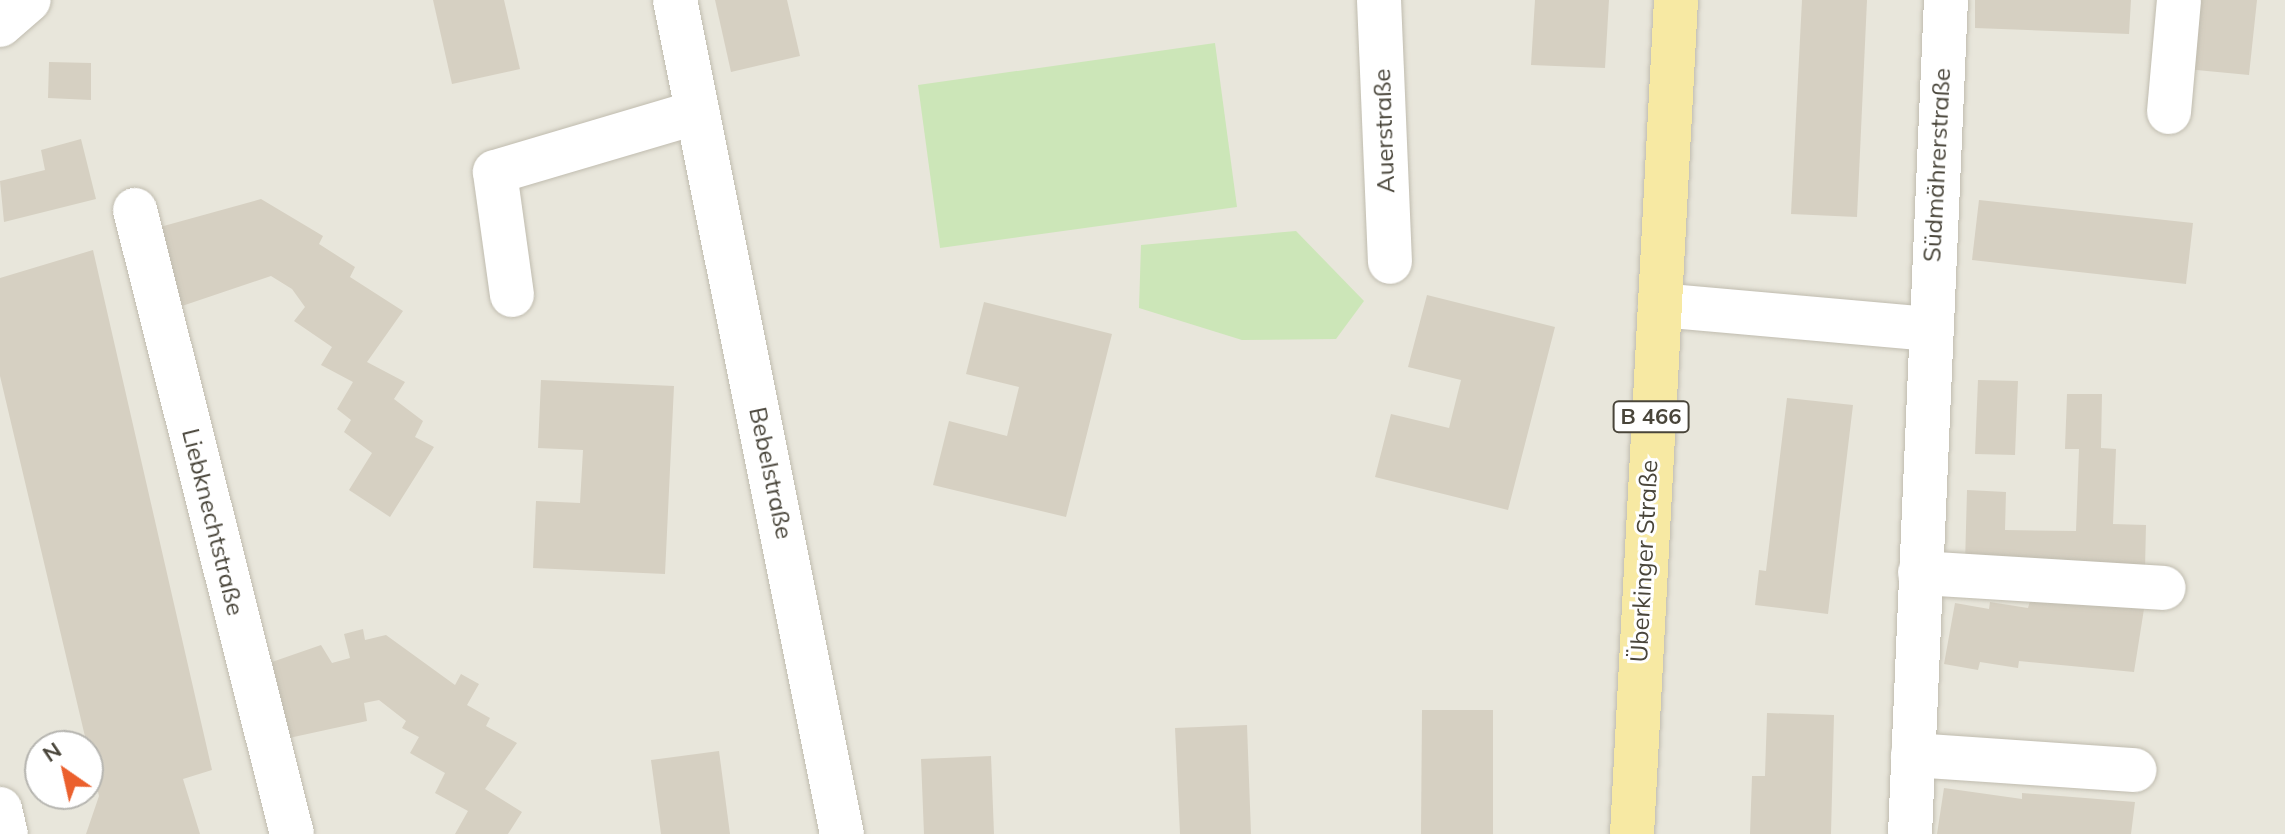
<!DOCTYPE html>
<meta charset="utf-8">
<style>
body{margin:0}
#map{position:relative;width:2285px;height:834px;overflow:hidden;background:#f5f3ec;font-family:Mulish,sans-serif}
div>[style]{position:absolute}
.residential>*{inset:0;background:#e8e6db}
.green>*{inset:0;background:#cce6b8}
.building>*{inset:0;background:#d6d0c2}
.roads{filter:drop-shadow(0 0 2px #c0bcaf) drop-shadow(0 0 2px #c0bcaf)}
.minor>*{height:44px;margin:-22px;padding:0 22px;transform-origin:22px;border-radius:22px;background:#fff}
.major>*{height:44px;margin:-22px;padding:0 22px;transform-origin:22px;border-radius:22px;background:#f7e9a3}
span{translate:-50% -50%;white-space:nowrap;text-align:center;line-height:1.15;-webkit-text-stroke:6px #fff;paint-order:stroke}
.shield-label span{padding:2px 6px;background:#fff;border:2px solid;border-radius:6px;-webkit-text-stroke-width:0}
.shield-label{font-size:22px;color:#49453a;font-weight:700}
.street-label{font-size:24px;color:#49453a}
.north{position:absolute;left:24px;top:730px;width:80px;height:80px;box-sizing:border-box;background:#fff;border:2px solid #b6b5b0;border-radius:50%;rotate:326deg;font-size:22px;font-weight:700;line-height:32px;text-align:center;color:#49453a}
.north::after{content:'';display:block;margin:auto;width:28px;height:36px;background:#eb602d;clip-path:polygon(50% 0,100% 100%,50% 72%,0 100%)}
</style>
<div id="map">
<div class="residential">
<div style="clip-path:polygon(evenodd,0 0,2285px 0,2285px 834px,0 834px,0 0,40px 746px,88px 746px,88px 794px,40px 794px,40px 746px)"></div>
</div>
<div class="green">
<div style="clip-path:polygon(1215px 43px,1237px 207px,940px 248px,918px 85px)"></div>
<div style="clip-path:polygon(1296px 231px,1364px 301px,1336px 339px,1242px 340px,1139px 308px,1141px 245px)"></div>
</div>
<div class="building">
<div style="clip-path:polygon(433px 0,504px 0,520px 69px,452px 84px)"></div>
<div style="clip-path:polygon(715px 0,787px 0,800px 56px,731px 72px)"></div>
<div style="clip-path:polygon(1535px 0,1609px 0,1605px 68px,1531px 65px)"></div>
<div style="clip-path:polygon(1802px 0,1867px 0,1857px 217px,1791px 214px)"></div>
<div style="clip-path:polygon(1975px 0,2131px 0,2129px 34px,1975px 28px)"></div>
<div style="clip-path:polygon(2194px 0,2257px 0,2249px 75px,2186px 69px)"></div>
<div style="clip-path:polygon(49px 62px,91px 63px,91px 100px,48px 98px)"></div>
<div style="clip-path:polygon(81px 139px,96px 199px,4px 222px,0 181px,45px 170px,41px 150px)"></div>
<div style="clip-path:polygon(261px 199px,323px 236px,319px 244px,355px 267px,350px 277px,403px 311px,367px 362px,405px 382px,394px 399px,423px 421px,415px 437px,434px 447px,390px 517px,349px 490px,372px 453px,344px 432px,351px 420px,337px 409px,353px 382px,321px 365px,332px 347px,294px 321px,305px 307px,292px 289px,271px 276px,182px 306px,160px 227px)"></div>
<div style="clip-path:polygon(1979px 200px,2193px 223px,2186px 284px,1972px 260px)"></div>
<div style="clip-path:polygon(93px 250px,212px 770px,183px 779px,200px 834px,86px 834px,99px 796px,0 376px,0 278px)"></div>
<div style="clip-path:polygon(1427px 295px,1555px 327px,1508px 510px,1375px 477px,1391px 414px,1449px 428px,1461px 380px,1408px 367px)"></div>
<div style="clip-path:polygon(984px 302px,1112px 334px,1066px 517px,933px 485px,949px 421px,1007px 436px,1019px 387px,966px 374px)"></div>
<div style="clip-path:polygon(541px 380px,674px 386px,665px 574px,533px 568px,536px 501px,580px 503px,583px 450px,538px 448px)"></div>
<div style="clip-path:polygon(1978px 380px,2018px 381px,2015px 455px,1975px 454px)"></div>
<div style="clip-path:polygon(2067px 394px,2102px 394px,2101px 448px,2116px 449px,2113px 524px,2146px 525px,2145px 569px,1965px 565px,1967px 490px,2006px 492px,2005px 530px,2076px 531px,2079px 449px,2065px 449px)"></div>
<div style="clip-path:polygon(1787px 398px,1853px 405px,1828px 614px,1755px 605px,1759px 570px,1766px 571px)"></div>
<div style="clip-path:polygon(2030px 601px,2144px 609px,2134px 672px,2019px 661px,2018px 668px,1980px 662px,1978px 670px,1944px 664px,1955px 603px,1989px 609px,1990px 602px,2028px 608px)"></div>
<div style="clip-path:polygon(363px 629px,365px 640px,386px 635px,455px 685px,461px 674px,479px 684px,467px 705px,490px 718px,486px 726px,517px 743px,485px 789px,522px 812px,508px 834px,455px 834px,468px 811px,435px 793px,445px 773px,410px 753px,419px 737px,402px 728px,406px 721px,379px 700px,364px 703px,367px 721px,289px 738px,272px 662px,321px 645px,332px 663px,350px 658px,344px 634px)"></div>
<div style="clip-path:polygon(1422px 710px,1493px 710px,1493px 834px,1421px 834px)"></div>
<div style="clip-path:polygon(1767px 713px,1834px 715px,1831px 834px,1750px 834px,1752px 776px,1765px 776px)"></div>
<div style="clip-path:polygon(1247px 725px,1251px 834px,1180px 834px,1175px 728px)"></div>
<div style="clip-path:polygon(719px 751px,730px 834px,661px 834px,651px 760px)"></div>
<div style="clip-path:polygon(991px 756px,994px 834px,924px 834px,921px 759px)"></div>
<div style="clip-path:polygon(1944px 788px,2022px 799px,2022px 793px,2135px 802px,2131px 834px,1937px 834px)"></div>
</div>
<div class="roads">
<div class="minor">
<div style="left:675px;top:0;width:851px;rotate:78.68deg"></div>
<div style="left:1379px;top:0;width:262px;rotate:87.6deg"></div>
<div style="left:0;top:25px;width:38px;rotate:-41deg"></div>
<div style="left:2169px;top:112px;width:112px;rotate:-84.9deg"></div>
<div style="left:135px;top:210px;width:643px;rotate:75.88deg"></div>
<div style="left:512px;top:295px;width:124px;rotate:-97.9deg"></div>
<div style="left:495px;top:172px;width:211px;rotate:-16.5deg"></div>
<div style="left:1660px;top:305px;width:270px;rotate:5.1deg"></div>
<div style="left:1920px;top:573px;width:244px;rotate:3.5deg"></div>
<div style="left:1913px;top:755px;width:222px;rotate:3.9deg"></div>
<div style="left:0;top:809px;width:26px;rotate:77deg"></div>
<div style="left:1910px;top:834px;width:835px;rotate:-87.53deg"></div>
</div>
<div class="major">
<div style="left:1632px;top:834px;width:835px;rotate:-86.98deg"></div>
</div>
</div>
<div class="shield-label">
<span style="left:1651px;top:417px">B 466</span>
</div>
<div class="street-label">
<span style="left:1384px;top:131px;rotate:-92deg">Auerstraße</span>
<span style="left:1937px;top:165px;rotate:-87deg">Südmährerstraße</span>
<span style="left:771px;top:473px;rotate:78deg">Bebelstraße</span>
<span style="left:213px;top:522px;rotate:76deg">Liebknechtstraße</span>
<span style="left:1644px;top:561px;rotate:-87deg">Überkinger Straße</span>
</div>
<div class="north">N</div>
</div>
